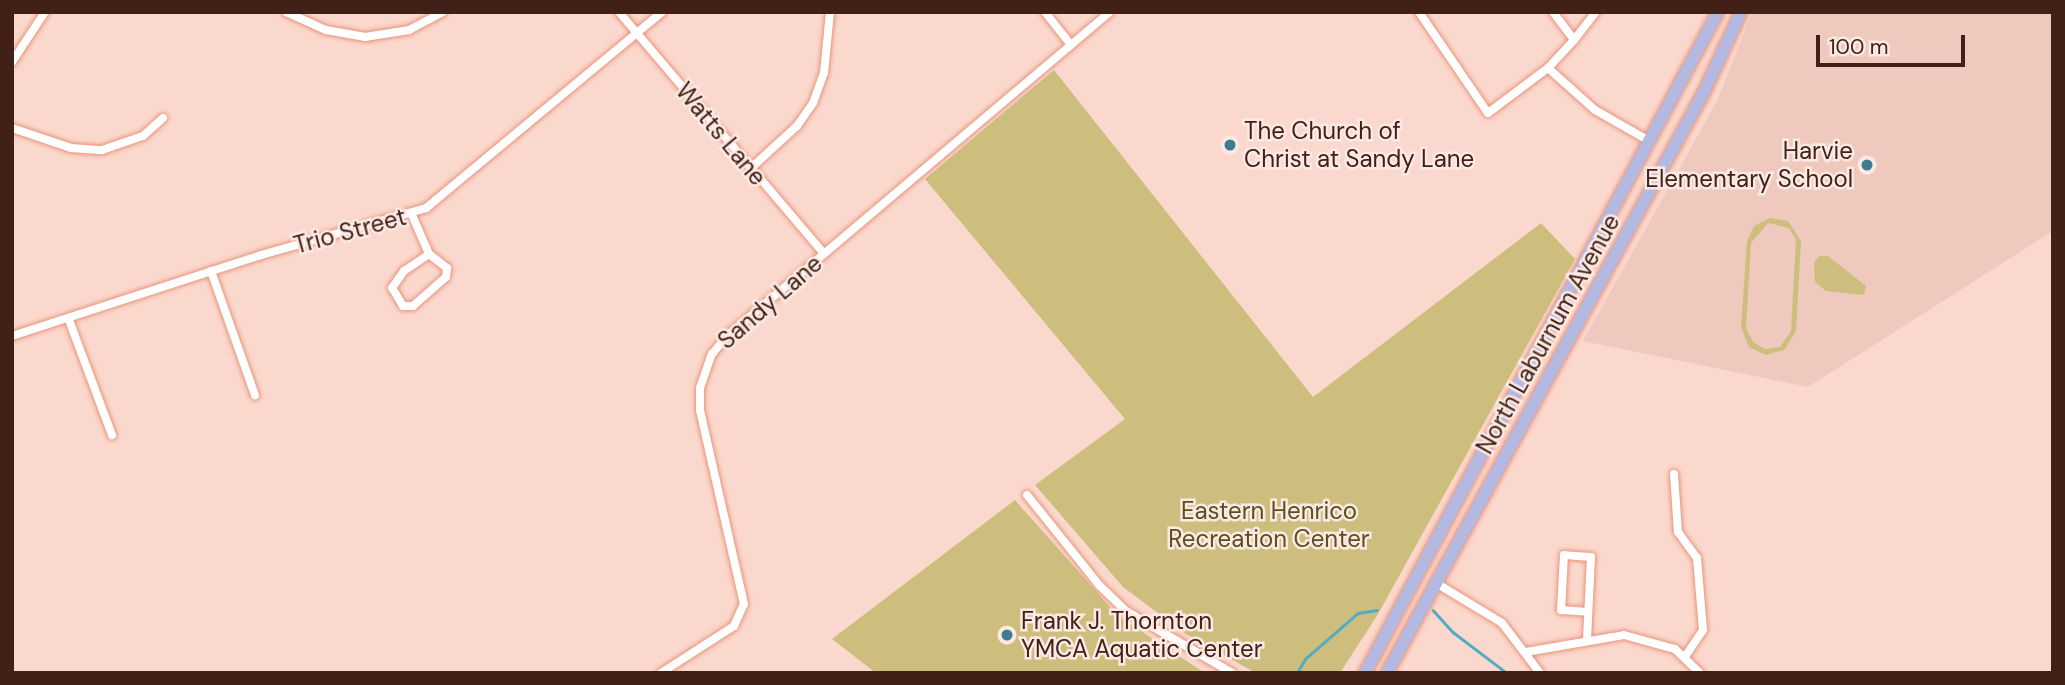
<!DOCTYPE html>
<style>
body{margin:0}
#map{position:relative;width:2065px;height:685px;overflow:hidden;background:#fbd8cd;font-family:"DM Sans",sans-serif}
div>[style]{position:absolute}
.built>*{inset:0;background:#efc9bd}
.green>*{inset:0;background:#cdbe7e}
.stream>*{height:2.5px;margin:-1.25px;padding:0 1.25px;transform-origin:1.25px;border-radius:1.25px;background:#55abc2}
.roads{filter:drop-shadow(0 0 2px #e8957d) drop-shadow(0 0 2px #e8957d)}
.minor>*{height:8px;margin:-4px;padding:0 4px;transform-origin:4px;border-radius:4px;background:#fff}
.primary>*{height:12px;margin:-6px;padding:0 6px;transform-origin:6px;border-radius:6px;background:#b3b9e0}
.dots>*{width:19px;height:19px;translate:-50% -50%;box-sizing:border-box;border:4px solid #fce9e4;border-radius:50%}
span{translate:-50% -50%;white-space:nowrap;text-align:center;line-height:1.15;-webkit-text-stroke:5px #fce9e4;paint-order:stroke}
.poi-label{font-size:24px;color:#412117}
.left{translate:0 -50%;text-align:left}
.right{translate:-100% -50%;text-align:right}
.street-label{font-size:24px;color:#412117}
.park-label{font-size:24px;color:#5a501c}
.frame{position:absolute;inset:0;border:14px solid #412117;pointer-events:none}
.scale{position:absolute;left:1816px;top:35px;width:149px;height:32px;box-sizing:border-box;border:4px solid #412117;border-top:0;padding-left:9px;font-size:21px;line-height:24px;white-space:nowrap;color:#412117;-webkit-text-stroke:5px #fce9e4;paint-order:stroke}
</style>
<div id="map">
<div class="built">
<div style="clip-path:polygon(1752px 12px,2053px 12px,2053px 231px,1808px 387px,1583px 341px,1718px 99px)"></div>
</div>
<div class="green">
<div style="clip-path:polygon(1054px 70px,1313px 397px,1541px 223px,1575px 259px,1378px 614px,1340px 673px,1256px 673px,1186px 634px,1123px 587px,1035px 485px,1125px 419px,925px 179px)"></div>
<div style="clip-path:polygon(evenodd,1770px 218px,1788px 221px,1801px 241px,1796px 331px,1784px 350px,1766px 355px,1749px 347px,1741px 327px,1747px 241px,1754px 226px,1770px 218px,1768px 223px,1789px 228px,1796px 240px,1791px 331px,1780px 347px,1765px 349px,1753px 342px,1746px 328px,1751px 243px,1768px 223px)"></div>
<div style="clip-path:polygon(1819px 256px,1828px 256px,1866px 286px,1864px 295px,1826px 291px,1815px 282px,1814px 263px)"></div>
<div style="clip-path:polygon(1015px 500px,1118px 616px,1205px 673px,876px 673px,832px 639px)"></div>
</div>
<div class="stream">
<div style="left:1433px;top:610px;width:30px;rotate:48deg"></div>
<div style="left:1453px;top:632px;width:68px;rotate:37.2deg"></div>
<div style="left:1297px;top:673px;width:16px;rotate:-60deg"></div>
<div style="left:1305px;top:659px;width:70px;rotate:-41deg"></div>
<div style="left:1358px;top:613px;width:19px;rotate:-9deg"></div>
</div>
<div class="roads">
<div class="minor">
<div style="left:286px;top:12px;width:44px;rotate:24.2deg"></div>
<div style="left:326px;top:30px;width:40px;rotate:10deg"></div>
<div style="left:365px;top:37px;width:45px;rotate:-9deg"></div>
<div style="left:409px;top:30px;width:38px;rotate:-28deg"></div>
<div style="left:619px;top:12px;width:317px;rotate:49.7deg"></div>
<div style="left:1045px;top:12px;width:42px;rotate:51.8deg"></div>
<div style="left:1419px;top:12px;width:122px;rotate:55.7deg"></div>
<div style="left:1488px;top:113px;width:75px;rotate:-36.9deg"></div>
<div style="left:1548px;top:68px;width:63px;rotate:41.8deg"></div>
<div style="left:1595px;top:110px;width:64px;rotate:29.7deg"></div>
<div style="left:1553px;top:12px;width:35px;rotate:53deg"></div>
<div style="left:1574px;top:40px;width:36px;rotate:-52deg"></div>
<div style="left:12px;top:62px;width:60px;rotate:-56.6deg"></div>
<div style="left:1548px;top:68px;width:38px;rotate:-47deg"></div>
<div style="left:12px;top:128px;width:62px;rotate:18.7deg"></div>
<div style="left:71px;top:148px;width:31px;rotate:4deg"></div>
<div style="left:102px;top:150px;width:43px;rotate:-18.9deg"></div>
<div style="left:143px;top:136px;width:27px;rotate:-42deg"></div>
<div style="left:750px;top:169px;width:64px;rotate:-42.5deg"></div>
<div style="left:797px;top:126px;width:28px;rotate:-55deg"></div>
<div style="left:813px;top:103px;width:32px;rotate:-70deg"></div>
<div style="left:824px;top:73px;width:61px;rotate:-84.4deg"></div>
<div style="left:412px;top:215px;width:43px;rotate:66.4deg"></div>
<div style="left:429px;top:254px;width:23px;rotate:38deg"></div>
<div style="left:447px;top:268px;width:9px;rotate:96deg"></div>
<div style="left:446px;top:277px;width:44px;rotate:138.7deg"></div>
<div style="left:413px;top:306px;width:10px;rotate:180deg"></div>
<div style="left:403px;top:306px;width:21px;rotate:-121deg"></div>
<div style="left:392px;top:288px;width:21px;rotate:-55deg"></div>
<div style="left:404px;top:271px;width:30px;rotate:-34deg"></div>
<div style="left:211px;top:271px;width:132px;rotate:70.5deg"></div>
<div style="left:69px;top:320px;width:123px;rotate:69.5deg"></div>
<div style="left:12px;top:336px;width:262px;rotate:-18deg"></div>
<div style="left:261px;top:255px;width:172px;rotate:-15.9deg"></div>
<div style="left:426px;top:208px;width:307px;rotate:-39.7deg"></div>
<div style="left:1674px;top:474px;width:58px;rotate:86.1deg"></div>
<div style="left:1678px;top:532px;width:32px;rotate:54deg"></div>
<div style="left:1697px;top:558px;width:72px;rotate:85.2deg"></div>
<div style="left:1703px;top:630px;width:30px;rotate:124deg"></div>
<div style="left:1027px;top:495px;width:115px;rotate:51.3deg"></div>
<div style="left:1099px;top:585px;width:37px;rotate:44deg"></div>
<div style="left:1126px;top:611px;width:123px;rotate:30.3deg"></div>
<div style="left:1436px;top:583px;width:77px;rotate:31.2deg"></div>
<div style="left:1502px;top:623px;width:63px;rotate:52.8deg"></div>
<div style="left:1587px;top:639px;width:82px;rotate:-87.2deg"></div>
<div style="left:1591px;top:557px;width:27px;rotate:-176deg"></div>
<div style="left:1564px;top:555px;width:55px;rotate:93.1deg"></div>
<div style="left:1561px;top:610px;width:27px;rotate:4deg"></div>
<div style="left:1526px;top:652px;width:99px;rotate:-9.8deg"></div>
<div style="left:1624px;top:635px;width:53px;rotate:15.4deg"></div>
<div style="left:1675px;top:649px;width:35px;rotate:44deg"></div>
<div style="left:661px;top:673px;width:87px;rotate:-32.8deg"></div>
<div style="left:734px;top:626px;width:24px;rotate:-66deg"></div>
<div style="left:744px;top:604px;width:199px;rotate:-102.8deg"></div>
<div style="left:700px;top:410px;width:22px;rotate:-90deg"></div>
<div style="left:700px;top:388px;width:36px;rotate:-71deg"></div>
<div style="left:712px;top:354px;width:25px;rotate:-50deg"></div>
<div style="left:728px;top:335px;width:500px;rotate:-40.22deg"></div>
</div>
<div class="primary">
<div style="left:1365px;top:673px;width:749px;rotate:-61.9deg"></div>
<div style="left:1387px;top:673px;width:660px;rotate:-61.38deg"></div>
<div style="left:1703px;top:94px;width:90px;rotate:-65.1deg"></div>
</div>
</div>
<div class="dots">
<div style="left:1230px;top:145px;background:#3c7e8f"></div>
<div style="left:1867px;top:165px;background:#3c7e8f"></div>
<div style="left:1007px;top:635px;background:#3c7e8f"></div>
</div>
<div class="poi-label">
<span class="left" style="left:1244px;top:145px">The Church of<br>Christ at Sandy Lane</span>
<span class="right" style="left:1853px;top:165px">Harvie<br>Elementary School</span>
<span class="left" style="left:1021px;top:635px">Frank J. Thornton<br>YMCA Aquatic Center</span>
</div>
<div class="street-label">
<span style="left:721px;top:134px;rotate:50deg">Watts Lane</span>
<span style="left:350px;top:231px;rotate:-15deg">Trio Street</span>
<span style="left:770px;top:302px;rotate:-41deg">Sandy Lane</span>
<span style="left:1548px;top:334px;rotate:-61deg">North Laburnum Avenue</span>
</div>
<div class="park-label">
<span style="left:1269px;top:525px">Eastern Henrico<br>Recreation Center</span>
</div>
<div class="frame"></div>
<div class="scale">100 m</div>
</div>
